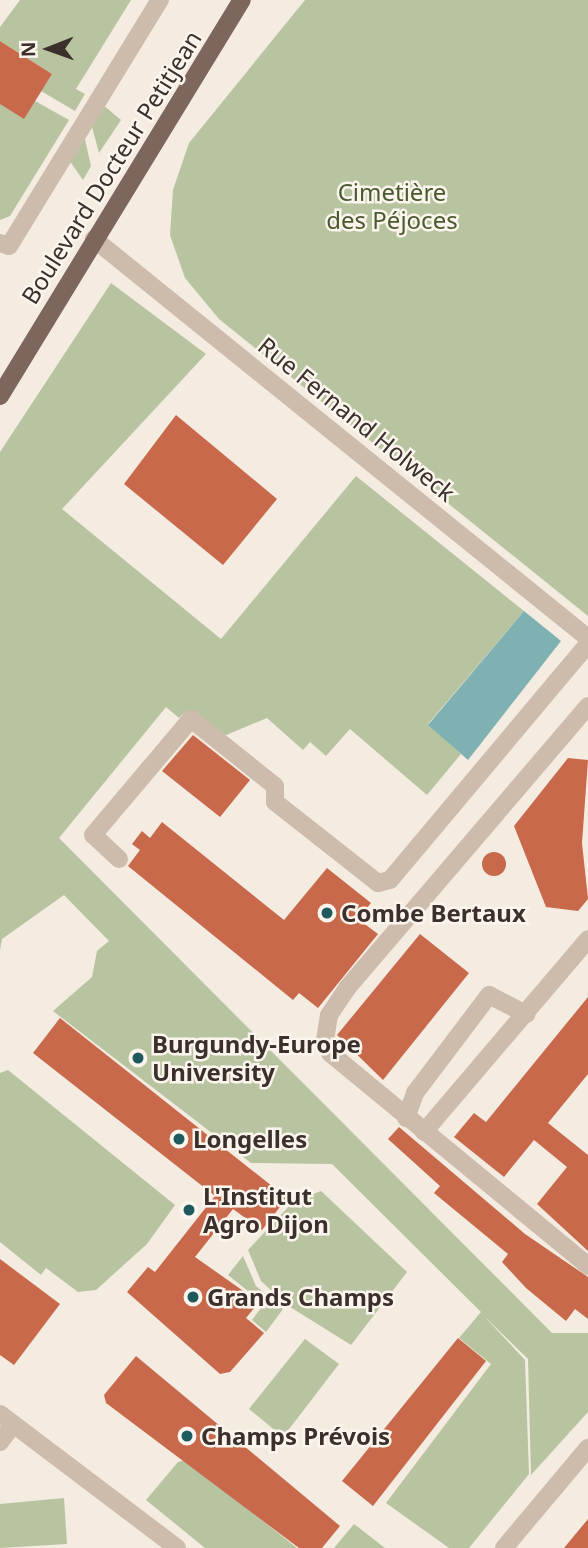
<!DOCTYPE html>
<meta charset="utf-8">
<style>
body{margin:0}
#map{position:relative;width:588px;height:1548px;overflow:hidden;background:#f4ebe1;font-family:"Noto Sans",sans-serif}
div>[style]{position:absolute}
.green>*{inset:0;background:#b8c4a0}
.water>*{inset:0;background:#7fb0b2}
.building>*{inset:0;background:#c8694b}
.round{border-radius:50%}
.minor>*{height:18px;margin:-9px;padding:0 9px;transform-origin:9px;border-radius:9px;background:#cdbbac}
.major>*{height:18px;margin:-9px;padding:0 9px;transform-origin:9px;border-radius:9px;background:#7d675c}
.dots>*{width:19px;height:19px;translate:-50% -50%;box-sizing:border-box;border:4px solid #fbf5ee;border-radius:50%}
span{translate:-50% -50%;white-space:nowrap;text-align:center;line-height:1.15;-webkit-text-stroke:5px #fbf5ee;paint-order:stroke}
.street-label{font-size:24px;color:#3b302b}
.park-label{font-size:24px;color:#4a5a2e}
.poi-label{font-size:24px;color:#3b302b;font-weight:700}
.left{translate:0 -50%;text-align:left}
.north{position:absolute;left:14px;top:14px;width:70px;height:70px;-webkit-text-stroke:5px #fbf5ee;paint-order:stroke;rotate:269deg;font-size:19px;font-weight:700;line-height:28px;text-align:center;color:#3b302b}
.north::after{content:'';display:block;margin:auto;width:24px;height:32px;background:#3b302b;clip-path:polygon(50% 0,100% 100%,50% 72%,0 100%)}
</style>
<div id="map">
<div class="green">
<div style="clip-path:polygon(20px 0,131px 0,76px 89px,85px 94px,75px 111px,41px 91px,52px 74px,0 41px,0 27px)"></div>
<div style="clip-path:polygon(305px 0,588px 0,588px 616px,219px 319px,185px 278px,170px 235px,173px 190px,189px 143px)"></div>
<div style="clip-path:polygon(35px 101px,69px 120px,10px 216px,0 220px,0 104px)"></div>
<div style="clip-path:polygon(102px 104px,121px 120px,99px 153px,91px 123px)"></div>
<div style="clip-path:polygon(84px 135px,91px 166px,83px 180px,69px 160px)"></div>
<div style="clip-path:polygon(111px 283px,206px 354px,62px 509px,221px 639px,356px 476px,524px 611px,428px 724px,461px 754px,427px 795px,350px 729px,326px 756px,310px 742px,303px 750px,267px 718px,219px 738px,185px 712px,179px 718px,166px 707px,59px 838px,552px 1333px,588px 1333px,588px 1412px,531px 1475px,528px 1359px,483px 1315px,525px 1360px,529px 1474px,469px 1548px,449px 1548px,386px 1503px,491px 1364px,459px 1338px,481px 1312px,332px 1164px,251px 1163px,53px 1011px,92px 977px,97px 951px,109px 941px,64px 895px,2px 939px,0 950px,0 452px)"></div>
<div style="clip-path:polygon(8px 1070px,175px 1205px,147px 1244px,96px 1290px,78px 1292px,46px 1268px,41px 1275px,0 1242px,0 1073px)"></div>
<div style="clip-path:polygon(321px 1191px,407px 1272px,351px 1345px,287px 1305px,261px 1281px,248px 1250px,293px 1202px)"></div>
<div style="clip-path:polygon(243px 1256px,256px 1286px,283px 1309px,266px 1332px,252px 1320px,264px 1304px,228px 1275px)"></div>
<div style="clip-path:polygon(305px 1339px,339px 1364px,283px 1437px,249px 1409px)"></div>
<div style="clip-path:polygon(186px 1460px,297px 1548px,205px 1548px,146px 1500px,178px 1462px)"></div>
<div style="clip-path:polygon(64px 1498px,67px 1544px,0 1548px,0 1504px)"></div>
<div style="clip-path:polygon(354px 1524px,385px 1548px,334px 1548px)"></div>
</div>
<div class="water">
<div style="clip-path:polygon(524px 611px,561px 641px,468px 760px,428px 725px)"></div>
</div>
<div class="building">
<div style="clip-path:polygon(0 41px,52px 74px,24px 119px,0 104px)"></div>
<div style="clip-path:polygon(176px 415px,277px 499px,223px 565px,124px 484px)"></div>
<div style="clip-path:polygon(193px 735px,250px 780px,220px 817px,162px 771px)"></div>
<div style="clip-path:polygon(568px 758px,588px 760px,582px 843px,588px 899px,578px 911px,546px 907px,514px 826px)"></div>
<div style="clip-path:polygon(162px 822px,284px 920px,327px 868px,371px 903px,358px 919px,378px 934px,318px 1008px,299px 993px,293px 1000px,128px 866px,140px 850px,132px 844px,142px 831px,150px 838px)"></div>
<div class="round" style="left:482px;top:852px;width:24px;height:24px"></div>
<div style="clip-path:polygon(420px 934px,469px 973px,383px 1080px,337px 1035px)"></div>
<div style="clip-path:polygon(588px 997px,588px 1074px,548px 1123px,588px 1155px,588px 1251px,537px 1204px,567px 1167px,534px 1140px,504px 1177px,454px 1137px,474px 1113px,486px 1122px)"></div>
<div style="clip-path:polygon(60px 1018px,287px 1198px,262px 1230px,233px 1209px,195px 1257px,259px 1302px,246px 1318px,264px 1333px,230px 1372px,220px 1374px,127px 1292px,148px 1267px,155px 1272px,215px 1196px,33px 1053px)"></div>
<div style="clip-path:polygon(399px 1127px,525px 1234px,588px 1277px,588px 1319px,575px 1309px,566px 1321px,526px 1288px,502px 1262px,508px 1254px,434px 1193px,440px 1186px,388px 1139px)"></div>
<div style="clip-path:polygon(0 1259px,60px 1304px,14px 1365px,0 1355px)"></div>
<div style="clip-path:polygon(458px 1338px,486px 1361px,373px 1506px,342px 1481px)"></div>
<div style="clip-path:polygon(136px 1356px,340px 1526px,322px 1548px,299px 1548px,106px 1403px,104px 1395px)"></div>
<div style="clip-path:polygon(588px 1519px,588px 1548px,564px 1548px)"></div>
</div>
<div class="minor">
<div style="left:94px;top:239px;width:635px;rotate:38.93deg"></div>
<div style="left:0;top:243px;width:9px;rotate:18deg"></div>
<div style="left:9px;top:246px;width:289px;rotate:-58.5deg"></div>
<div style="left:588px;top:706px;width:370px;rotate:130.5deg"></div>
<div style="left:348px;top:987px;width:34px;rotate:124deg"></div>
<div style="left:329px;top:1015px;width:24px;rotate:99deg"></div>
<div style="left:325px;top:1039px;width:15px;rotate:70deg"></div>
<div style="left:330px;top:1053px;width:335px;rotate:39.5deg"></div>
<div style="left:119px;top:859px;width:35px;rotate:-137deg"></div>
<div style="left:93px;top:835px;width:152px;rotate:-49.8deg"></div>
<div style="left:191px;top:719px;width:107px;rotate:38.6deg"></div>
<div style="left:275px;top:786px;width:16px;rotate:90deg"></div>
<div style="left:275px;top:802px;width:131px;rotate:38.2deg"></div>
<div style="left:378px;top:883px;width:12px;rotate:-14deg"></div>
<div style="left:390px;top:880px;width:308px;rotate:-50deg"></div>
<div style="left:406px;top:1118px;width:27px;rotate:-70deg"></div>
<div style="left:415px;top:1093px;width:123px;rotate:-52.9deg"></div>
<div style="left:489px;top:995px;width:42px;rotate:27.2deg"></div>
<div style="left:424px;top:1132px;width:253px;rotate:-49.6deg"></div>
<div style="left:0;top:1414px;width:222px;rotate:37.1deg"></div>
<div style="left:0;top:1442px;width:21px;rotate:-53deg"></div>
<div style="left:504px;top:1548px;width:131px;rotate:-50deg"></div>
</div>
<div class="major">
<div style="left:0;top:396px;width:464px;rotate:-58.6deg"></div>
</div>
<div class="dots">
<div style="left:327px;top:913px;background:#1f5a5e"></div>
<div style="left:138px;top:1058px;background:#1f5a5e"></div>
<div style="left:179px;top:1139px;background:#1f5a5e"></div>
<div style="left:189px;top:1210px;background:#1f5a5e"></div>
<div style="left:193px;top:1297px;background:#1f5a5e"></div>
<div style="left:187px;top:1436px;background:#1f5a5e"></div>
</div>
<div class="street-label">
<span style="left:111px;top:167px;rotate:-58deg">Boulevard Docteur Petitjean</span>
<span style="left:357px;top:419px;rotate:39deg">Rue Fernand Holweck</span>
</div>
<div class="park-label">
<span style="left:392px;top:206px">Cimetière<br>des Péjoces</span>
</div>
<div class="poi-label">
<span class="left" style="left:341px;top:913px">Combe Bertaux</span>
<span class="left" style="left:152px;top:1058px">Burgundy-Europe<br>University</span>
<span class="left" style="left:193px;top:1139px">Longelles</span>
<span class="left" style="left:203px;top:1210px">L'Institut<br>Agro Dijon</span>
<span class="left" style="left:207px;top:1297px">Grands Champs</span>
<span class="left" style="left:201px;top:1436px">Champs Prévois</span>
</div>
<div class="north">N</div>
</div>
